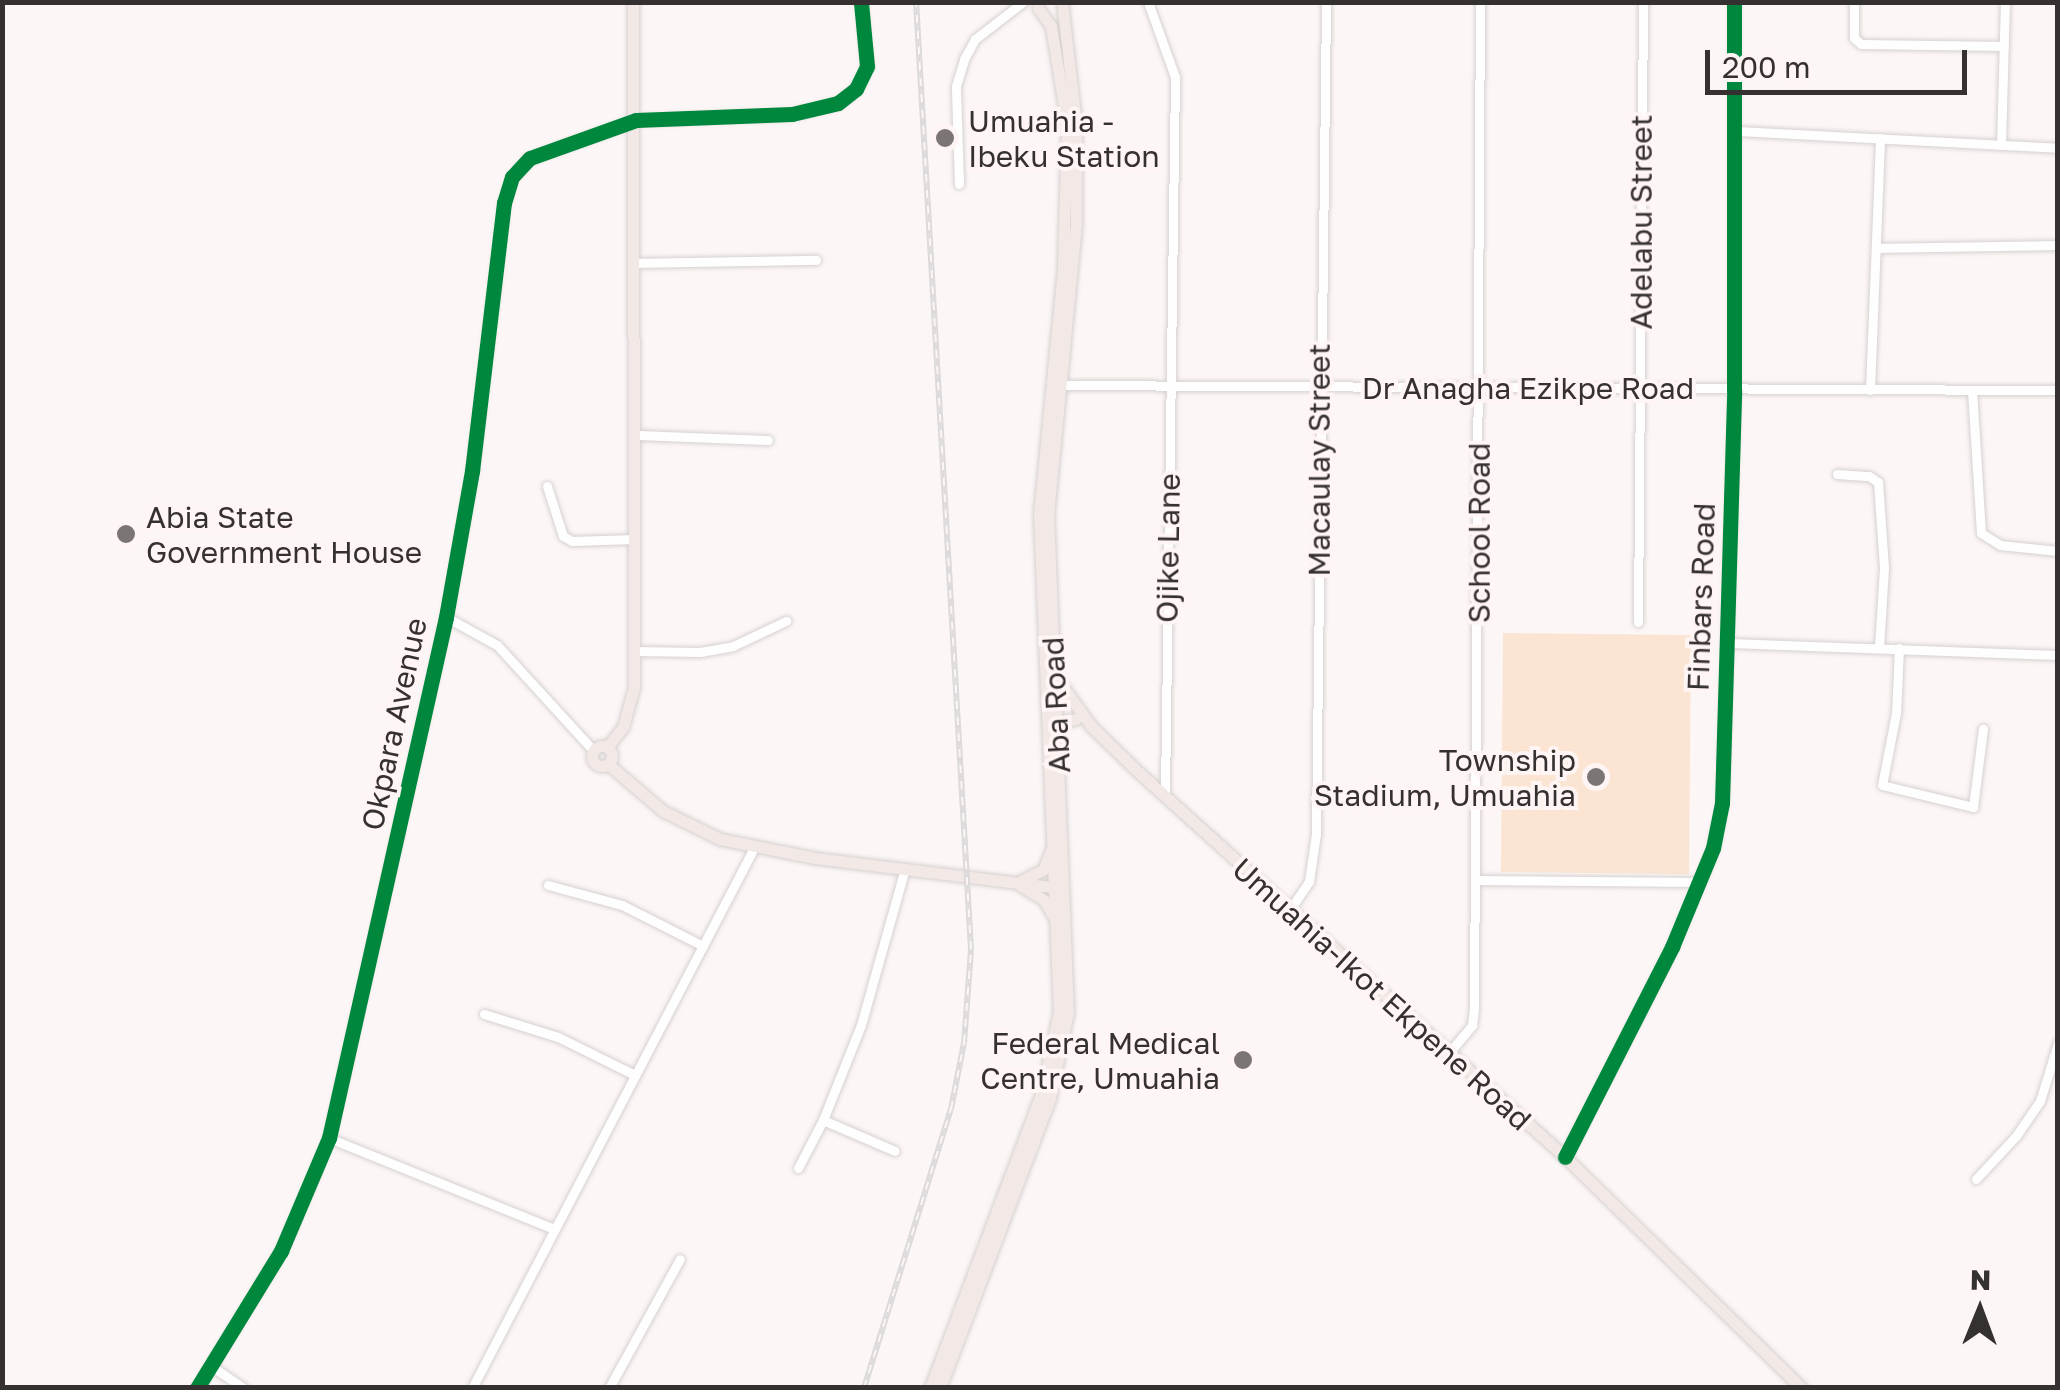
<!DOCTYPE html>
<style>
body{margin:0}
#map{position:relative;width:2060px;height:1390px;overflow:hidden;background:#fcf7f6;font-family:"Golos Text",sans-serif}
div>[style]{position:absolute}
.green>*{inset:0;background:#fbe5d2}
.roads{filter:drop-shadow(0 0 2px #d6d1d0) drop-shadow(0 0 2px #d6d1d0)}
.minor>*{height:9px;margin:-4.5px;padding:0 4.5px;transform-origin:4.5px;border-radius:4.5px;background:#fffefe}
.major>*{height:11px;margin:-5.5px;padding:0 5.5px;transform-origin:5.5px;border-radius:5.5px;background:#f2e9e6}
.major>.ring{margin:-5.5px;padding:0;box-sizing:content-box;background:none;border:11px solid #f2e9e6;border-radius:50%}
.rail>*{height:6px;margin-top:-3px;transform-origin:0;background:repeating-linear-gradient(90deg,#fef5f4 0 8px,#dcdada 0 16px);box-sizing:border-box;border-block:2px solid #dcdada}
.cycleway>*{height:15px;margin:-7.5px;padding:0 7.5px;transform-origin:7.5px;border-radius:7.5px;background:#00873e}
.dots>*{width:28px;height:28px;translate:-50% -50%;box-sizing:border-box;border:5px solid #fef5f4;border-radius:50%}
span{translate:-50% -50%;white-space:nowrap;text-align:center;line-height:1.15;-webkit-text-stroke:8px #fef5f4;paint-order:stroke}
.poi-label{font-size:30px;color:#353130}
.left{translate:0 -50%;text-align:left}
.right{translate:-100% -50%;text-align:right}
.street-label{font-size:30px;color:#353130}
.frame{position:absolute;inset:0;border:5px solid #353130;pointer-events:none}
.north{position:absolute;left:1930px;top:1260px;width:100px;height:100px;-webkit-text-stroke:8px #fef5f4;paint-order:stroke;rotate:1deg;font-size:28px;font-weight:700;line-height:40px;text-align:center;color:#353130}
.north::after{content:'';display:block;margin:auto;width:35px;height:45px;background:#353130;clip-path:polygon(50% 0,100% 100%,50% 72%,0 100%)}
.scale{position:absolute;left:1705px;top:50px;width:262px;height:45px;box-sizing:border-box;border:5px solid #353130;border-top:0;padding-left:12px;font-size:30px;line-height:35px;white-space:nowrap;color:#353130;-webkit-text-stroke:8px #fef5f4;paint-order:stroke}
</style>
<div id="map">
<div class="green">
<div style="clip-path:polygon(1503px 633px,1691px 635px,1689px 874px,1501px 872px)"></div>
</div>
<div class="roads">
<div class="minor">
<div style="left:1148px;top:2px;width:80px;rotate:70.2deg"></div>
<div style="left:1175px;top:77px;width:719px;rotate:90.8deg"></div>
<div style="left:1854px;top:2px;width:36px;rotate:90deg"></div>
<div style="left:1854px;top:38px;width:9px;rotate:41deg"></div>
<div style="left:1861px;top:44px;width:143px;rotate:0.8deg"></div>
<div style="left:1737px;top:131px;width:321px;rotate:3deg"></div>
<div style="left:2001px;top:145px;width:143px;rotate:-88.4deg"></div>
<div style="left:959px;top:184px;width:98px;rotate:-91.8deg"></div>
<div style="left:956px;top:86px;width:28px;rotate:-73deg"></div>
<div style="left:964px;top:59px;width:23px;rotate:-61deg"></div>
<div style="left:975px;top:39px;width:61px;rotate:-37.6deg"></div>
<div style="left:1876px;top:248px;width:182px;rotate:-0.9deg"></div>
<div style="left:637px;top:263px;width:179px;rotate:-1deg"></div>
<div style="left:1055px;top:385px;width:1003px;rotate:0.29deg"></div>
<div style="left:1870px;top:390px;width:252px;rotate:-87.7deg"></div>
<div style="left:1972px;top:390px;width:143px;rotate:86.4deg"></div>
<div style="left:1981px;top:533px;width:22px;rotate:32deg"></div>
<div style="left:2000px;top:545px;width:58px;rotate:5.9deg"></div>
<div style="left:636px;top:435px;width:132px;rotate:2.2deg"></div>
<div style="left:1837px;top:474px;width:32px;rotate:4deg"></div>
<div style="left:1869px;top:476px;width:11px;rotate:34deg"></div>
<div style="left:1878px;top:482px;width:86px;rotate:86deg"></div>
<div style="left:1884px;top:568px;width:79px;rotate:93.6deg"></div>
<div style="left:547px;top:486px;width:52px;rotate:72.3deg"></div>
<div style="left:563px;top:536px;width:10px;rotate:29deg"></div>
<div style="left:572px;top:541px;width:63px;rotate:-1.8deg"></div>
<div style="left:446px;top:617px;width:58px;rotate:28.8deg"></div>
<div style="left:497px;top:645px;width:142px;rotate:47.6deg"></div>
<div style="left:1638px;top:622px;width:620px;rotate:-89.54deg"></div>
<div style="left:1727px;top:643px;width:331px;rotate:2.1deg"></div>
<div style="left:1899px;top:648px;width:65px;rotate:92.6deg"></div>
<div style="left:1896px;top:713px;width:73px;rotate:101deg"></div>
<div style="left:1882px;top:785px;width:94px;rotate:13.6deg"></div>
<div style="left:1973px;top:807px;width:79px;rotate:-82.7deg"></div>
<div style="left:634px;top:651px;width:66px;rotate:0.9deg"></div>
<div style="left:700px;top:652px;width:34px;rotate:-10deg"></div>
<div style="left:733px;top:646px;width:59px;rotate:-25.3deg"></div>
<div style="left:1478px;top:880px;width:220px;rotate:0.5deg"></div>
<div style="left:548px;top:885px;width:77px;rotate:15.1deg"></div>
<div style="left:622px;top:905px;width:91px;rotate:26.8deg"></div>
<div style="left:1289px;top:911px;width:36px;rotate:-56deg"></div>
<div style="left:1309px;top:881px;width:48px;rotate:-81.5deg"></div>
<div style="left:1316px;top:834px;width:832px;rotate:-89.31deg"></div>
<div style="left:484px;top:1014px;width:77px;rotate:17.3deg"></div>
<div style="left:558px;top:1037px;width:86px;rotate:26.3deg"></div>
<div style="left:1448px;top:1054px;width:38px;rotate:-50deg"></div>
<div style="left:1472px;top:1025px;width:16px;rotate:-83deg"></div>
<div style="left:1474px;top:1009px;width:1007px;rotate:-89.66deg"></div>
<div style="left:823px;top:1120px;width:78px;rotate:23.3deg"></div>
<div style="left:329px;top:1138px;width:243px;rotate:22deg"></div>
<div style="left:1565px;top:1157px;width:236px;rotate:-63deg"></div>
<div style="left:1672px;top:947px;width:107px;rotate:-67.5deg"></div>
<div style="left:1713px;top:848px;width:46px;rotate:-78.7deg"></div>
<div style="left:1722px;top:803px;width:413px;rotate:-88.3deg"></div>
<div style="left:1734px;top:390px;width:388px;rotate:-90deg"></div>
<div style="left:798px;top:1168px;width:54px;rotate:-62.5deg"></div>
<div style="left:823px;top:1120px;width:102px;rotate:-68.2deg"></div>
<div style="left:861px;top:1025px;width:163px;rotate:-74.3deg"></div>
<div style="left:1976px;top:1179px;width:59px;rotate:-47.1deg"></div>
<div style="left:2016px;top:1136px;width:42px;rotate:-55.6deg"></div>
<div style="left:2040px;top:1101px;width:61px;rotate:-72.8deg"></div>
<div style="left:211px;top:1366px;width:40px;rotate:34deg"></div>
<div style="left:197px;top:1388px;width:161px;rotate:-58.5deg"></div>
<div style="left:281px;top:1251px;width:123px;rotate:-67deg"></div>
<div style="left:329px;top:1138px;width:534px;rotate:-77.34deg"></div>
<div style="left:446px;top:617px;width:148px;rotate:-79.9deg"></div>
<div style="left:472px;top:471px;width:270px;rotate:-83.2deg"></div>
<div style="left:504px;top:203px;width:27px;rotate:-73deg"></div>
<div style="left:512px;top:177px;width:26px;rotate:-47deg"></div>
<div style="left:530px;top:158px;width:113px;rotate:-19.7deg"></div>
<div style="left:636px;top:120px;width:156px;rotate:-2.2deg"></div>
<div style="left:792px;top:114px;width:47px;rotate:-13.4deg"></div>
<div style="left:838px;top:103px;width:23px;rotate:-38deg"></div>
<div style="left:856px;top:89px;width:25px;rotate:-64deg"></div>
<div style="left:867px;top:66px;width:64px;rotate:-95.4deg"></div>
<div style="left:472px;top:1388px;width:609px;rotate:-62.43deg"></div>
<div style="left:609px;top:1388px;width:147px;rotate:-61.2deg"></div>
</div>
<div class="major">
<div style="left:1058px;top:680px;width:57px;rotate:54.3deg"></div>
<div style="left:1091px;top:726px;width:62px;rotate:44.3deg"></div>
<div style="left:1135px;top:769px;width:579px;rotate:42.06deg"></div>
<div style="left:1565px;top:1157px;width:331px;rotate:44.3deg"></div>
<div style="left:1058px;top:730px;width:11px;rotate:-56deg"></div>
<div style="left:1064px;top:721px;width:12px;rotate:-9deg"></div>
<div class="ring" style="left:592px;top:746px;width:9px;height:9px"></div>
<div style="left:607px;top:747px;width:26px;rotate:-51deg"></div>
<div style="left:623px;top:727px;width:41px;rotate:-74.6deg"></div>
<div style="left:634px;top:687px;width:685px;rotate:-90.08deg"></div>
<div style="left:608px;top:764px;width:72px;rotate:40.5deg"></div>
<div style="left:663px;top:811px;width:64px;rotate:26.2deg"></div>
<div style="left:720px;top:839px;width:97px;rotate:11.3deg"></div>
<div style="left:815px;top:858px;width:248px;rotate:7deg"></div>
<div style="left:1021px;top:881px;width:25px;rotate:-27deg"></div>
<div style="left:1043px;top:870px;width:22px;rotate:-68deg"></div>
<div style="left:1021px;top:886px;width:27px;rotate:31deg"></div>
<div style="left:1044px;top:900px;width:20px;rotate:60deg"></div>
<div style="left:930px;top:1388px;width:313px;rotate:-69.3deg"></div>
<div style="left:1041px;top:1095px;width:85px;rotate:-77.8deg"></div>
<div style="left:1059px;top:1012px;width:498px;rotate:-92.3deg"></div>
<div style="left:1039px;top:514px;width:247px;rotate:-84.4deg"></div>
<div style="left:1063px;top:268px;width:144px;rotate:-88.4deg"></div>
<div style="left:1067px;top:124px;width:99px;rotate:-99.3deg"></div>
<div style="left:1051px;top:26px;width:22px;rotate:-126deg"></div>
<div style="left:940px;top:1388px;width:310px;rotate:-69.2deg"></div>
<div style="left:1050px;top:1098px;width:88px;rotate:-78.2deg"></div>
<div style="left:1068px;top:1012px;width:497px;rotate:-92.3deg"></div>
<div style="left:1048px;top:515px;width:293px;rotate:-84.5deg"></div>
<div style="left:1076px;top:223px;width:100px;rotate:-90deg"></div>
<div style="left:1076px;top:123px;width:122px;rotate:-96.6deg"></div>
</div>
</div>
<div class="rail">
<div style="left:864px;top:1388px;width:292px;rotate:-72.7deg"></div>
<div style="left:951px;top:1109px;width:67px;rotate:-78.9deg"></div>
<div style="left:964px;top:1043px;width:94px;rotate:-85.7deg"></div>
<div style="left:971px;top:949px;width:949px;rotate:-93.32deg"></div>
</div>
<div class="cycleway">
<div style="left:1565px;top:1157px;width:236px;rotate:-63deg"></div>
<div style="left:1672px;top:947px;width:107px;rotate:-67.5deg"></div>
<div style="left:1713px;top:848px;width:46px;rotate:-78.7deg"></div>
<div style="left:1722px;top:803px;width:413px;rotate:-88.3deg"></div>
<div style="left:1734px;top:390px;width:388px;rotate:-90deg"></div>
<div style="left:197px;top:1388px;width:161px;rotate:-58.5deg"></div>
<div style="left:281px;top:1251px;width:123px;rotate:-67deg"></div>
<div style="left:329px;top:1138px;width:534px;rotate:-77.34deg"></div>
<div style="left:446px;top:617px;width:148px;rotate:-79.9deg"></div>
<div style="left:472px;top:471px;width:270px;rotate:-83.2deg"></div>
<div style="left:504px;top:203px;width:27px;rotate:-73deg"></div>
<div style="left:512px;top:177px;width:26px;rotate:-47deg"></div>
<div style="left:530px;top:158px;width:113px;rotate:-19.7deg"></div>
<div style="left:636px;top:120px;width:156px;rotate:-2.2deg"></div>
<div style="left:792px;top:114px;width:47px;rotate:-13.4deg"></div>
<div style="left:838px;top:103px;width:23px;rotate:-38deg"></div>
<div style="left:856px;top:89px;width:25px;rotate:-64deg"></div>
<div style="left:867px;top:66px;width:64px;rotate:-95.4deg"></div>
</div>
<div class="dots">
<div style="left:945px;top:138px;background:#7b7675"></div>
<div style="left:126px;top:534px;background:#7b7675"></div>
<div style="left:1596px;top:777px;background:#7b7675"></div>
<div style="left:1243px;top:1060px;background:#7b7675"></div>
</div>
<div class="poi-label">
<span class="left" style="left:968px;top:138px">Umuahia -<br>Ibeku Station</span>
<span class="left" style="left:146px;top:534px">Abia State<br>Government House</span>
<span class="right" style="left:1576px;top:777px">Township<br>Stadium, Umuahia</span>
<span class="right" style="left:1220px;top:1060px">Federal Medical<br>Centre, Umuahia</span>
</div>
<div class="street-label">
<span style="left:1641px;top:222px;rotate:-90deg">Adelabu Street</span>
<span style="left:1528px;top:388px">Dr Anagha Ezikpe Road</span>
<span style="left:1319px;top:460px;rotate:-90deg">Macaulay Street</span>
<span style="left:1479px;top:533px;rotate:-90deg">School Road</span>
<span style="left:1168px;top:548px;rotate:-89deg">Ojike Lane</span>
<span style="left:1701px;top:597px;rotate:-88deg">Finbars Road</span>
<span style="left:1056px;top:705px;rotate:-93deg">Aba Road</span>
<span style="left:394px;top:724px;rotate:-78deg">Okpara Avenue</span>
<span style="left:1382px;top:994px;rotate:42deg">Umuahia-Ikot Ekpene Road</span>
</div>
<div class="frame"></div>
<div class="north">N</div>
<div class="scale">200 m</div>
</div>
